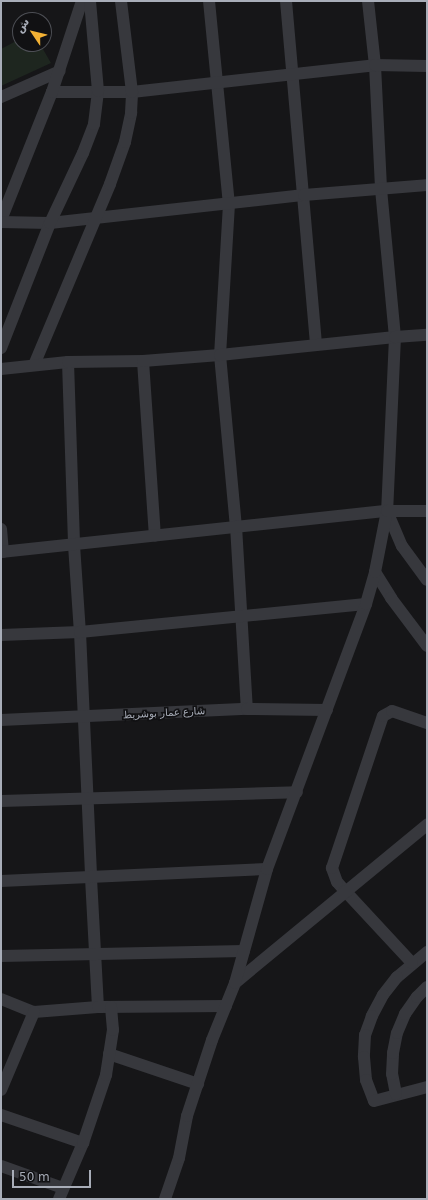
<!DOCTYPE html>
<meta charset="utf-8">
<style>
body{margin:0}
#map{position:relative;width:428px;height:1200px;overflow:hidden;background:#161618;font-family:"DejaVu Sans",Vazirmatn,sans-serif}
div>[style]{position:absolute}
.green>*{inset:0;background:#1e261f}
.minor>*{height:12px;margin:-6px;padding:0 6px;transform-origin:6px;border-radius:6px;background:#37383d}
span{translate:-50% -50%;white-space:nowrap;text-align:center;line-height:1.15;-webkit-text-stroke:3.5px #111113;paint-order:stroke}
.street-label{font-size:10px;color:#a8adb8}
.frame{position:absolute;inset:0;border:2px solid #a8adb8;pointer-events:none}
.north{position:absolute;left:12px;top:12px;width:40px;height:40px;box-sizing:border-box;background:#111113;border:1px solid #4d4f55;border-radius:50%;rotate:305deg;font-size:11px;font-weight:700;line-height:16px;text-align:center;color:#a8adb8}
.north::after{content:'';display:block;margin:auto;width:14px;height:18px;background:#f2b134;clip-path:polygon(50% 0,100% 100%,50% 72%,0 100%)}
.scale{position:absolute;left:12px;top:1170px;width:79px;height:18px;box-sizing:border-box;border:2px solid #a8adb8;border-top:0;padding-left:5px;font-size:12px;line-height:14px;white-space:nowrap;color:#a8adb8;-webkit-text-stroke:3px #111113;paint-order:stroke}
</style>
<div id="map">
<div class="green">
<div style="clip-path:polygon(20px 39px,20px 44px,40px 44px,51px 63px,1px 86px,1px 49px)"></div>
</div>
<div class="minor">
<div style="left:209px;top:1px;width:204px;rotate:84.4deg"></div>
<div style="left:229px;top:204px;width:151px;rotate:93.4deg"></div>
<div style="left:220px;top:355px;width:172px;rotate:84.7deg"></div>
<div style="left:236px;top:526px;width:183px;rotate:86.6deg"></div>
<div style="left:286px;top:1px;width:345px;rotate:85deg"></div>
<div style="left:368px;top:1px;width:64px;rotate:83.8deg"></div>
<div style="left:375px;top:65px;width:124px;rotate:87.2deg"></div>
<div style="left:381px;top:189px;width:149px;rotate:84.6deg"></div>
<div style="left:395px;top:337px;width:174px;rotate:92.6deg"></div>
<div style="left:387px;top:511px;width:38px;rotate:67deg"></div>
<div style="left:402px;top:546px;width:42px;rotate:53.7deg"></div>
<div style="left:52px;top:92px;width:80px"></div>
<div style="left:132px;top:92px;width:244px;rotate:-6.3deg"></div>
<div style="left:375px;top:65px;width:52px;rotate:1.1deg"></div>
<div style="left:1px;top:97px;width:64px;rotate:-23.8deg"></div>
<div style="left:1px;top:220px;width:138px;rotate:-68.3deg"></div>
<div style="left:52px;top:92px;width:96px;rotate:-71.8deg"></div>
<div style="left:1px;top:222px;width:49px;rotate:1.2deg"></div>
<div style="left:50px;top:223px;width:256px;rotate:-6.3deg"></div>
<div style="left:304px;top:195px;width:123px;rotate:-4.6deg"></div>
<div style="left:1px;top:348px;width:134px;rotate:-68.6deg"></div>
<div style="left:50px;top:223px;width:77px;rotate:-64.8deg"></div>
<div style="left:83px;top:153px;width:31px;rotate:-69deg"></div>
<div style="left:94px;top:124px;width:33px;rotate:-83deg"></div>
<div style="left:98px;top:91px;width:90px;rotate:-95.1deg"></div>
<div style="left:143px;top:361px;width:175px;rotate:86.1deg"></div>
<div style="left:68px;top:362px;width:183px;rotate:88.1deg"></div>
<div style="left:74px;top:545px;width:87px;rotate:86.1deg"></div>
<div style="left:80px;top:632px;width:246px;rotate:87.4deg"></div>
<div style="left:91px;top:878px;width:129px;rotate:86.9deg"></div>
<div style="left:34px;top:365px;width:196px;rotate:-67.2deg"></div>
<div style="left:110px;top:184px;width:45px;rotate:-70.3deg"></div>
<div style="left:125px;top:142px;width:30px;rotate:-78deg"></div>
<div style="left:131px;top:113px;width:21px;rotate:-87deg"></div>
<div style="left:132px;top:92px;width:92px;rotate:-96.9deg"></div>
<div style="left:1px;top:369px;width:67px;rotate:-6deg"></div>
<div style="left:68px;top:362px;width:75px;rotate:-0.8deg"></div>
<div style="left:143px;top:361px;width:77px;rotate:-4.5deg"></div>
<div style="left:220px;top:355px;width:176px;rotate:-5.9deg"></div>
<div style="left:395px;top:337px;width:32px;rotate:-4deg"></div>
<div style="left:1px;top:529px;width:23px;rotate:85deg"></div>
<div style="left:1px;top:552px;width:388px;rotate:-6.1deg"></div>
<div style="left:375px;top:572px;width:31px;rotate:58deg"></div>
<div style="left:391px;top:598px;width:60px;rotate:53.1deg"></div>
<div style="left:1px;top:635px;width:79px;rotate:-2.2deg"></div>
<div style="left:80px;top:632px;width:287px;rotate:-5.6deg"></div>
<div style="left:1px;top:720px;width:246px;rotate:-2.6deg"></div>
<div style="left:247px;top:709px;width:80px;rotate:0.7deg"></div>
<div style="left:1px;top:801px;width:296px;rotate:-1.7deg"></div>
<div style="left:1px;top:881px;width:266px;rotate:-2.6deg"></div>
<div style="left:427px;top:952px;width:39px;rotate:140deg"></div>
<div style="left:397px;top:977px;width:23px;rotate:128deg"></div>
<div style="left:383px;top:995px;width:24px;rotate:118deg"></div>
<div style="left:372px;top:1016px;width:20px;rotate:110deg"></div>
<div style="left:365px;top:1035px;width:22px;rotate:93deg"></div>
<div style="left:364px;top:1057px;width:23px;rotate:85deg"></div>
<div style="left:366px;top:1080px;width:22px;rotate:69deg"></div>
<div style="left:374px;top:1101px;width:55px;rotate:-14.8deg"></div>
<div style="left:1px;top:956px;width:243px;rotate:-1.2deg"></div>
<div style="left:412px;top:963px;width:97px;rotate:-132.9deg"></div>
<div style="left:346px;top:892px;width:13px;rotate:-132deg"></div>
<div style="left:337px;top:882px;width:15px;rotate:-110deg"></div>
<div style="left:332px;top:868px;width:160px;rotate:-71.5deg"></div>
<div style="left:383px;top:716px;width:10px;rotate:-29deg"></div>
<div style="left:392px;top:711px;width:37px;rotate:19deg"></div>
<div style="left:235px;top:983px;width:249px;rotate:-39.5deg"></div>
<div style="left:1px;top:999px;width:35px;rotate:22deg"></div>
<div style="left:34px;top:1012px;width:64px;rotate:-4.5deg"></div>
<div style="left:98px;top:1007px;width:128px;rotate:-0.4deg"></div>
<div style="left:109px;top:1054px;width:94px;rotate:18.6deg"></div>
<div style="left:1px;top:1090px;width:85px;rotate:-67.1deg"></div>
<div style="left:396px;top:1094px;width:20px;rotate:-101deg"></div>
<div style="left:392px;top:1074px;width:21px;rotate:-87deg"></div>
<div style="left:393px;top:1053px;width:20px;rotate:-79deg"></div>
<div style="left:397px;top:1033px;width:21px;rotate:-67deg"></div>
<div style="left:405px;top:1014px;width:21px;rotate:-55deg"></div>
<div style="left:417px;top:997px;width:14px;rotate:-45deg"></div>
<div style="left:1px;top:1115px;width:87px;rotate:18.9deg"></div>
<div style="left:1px;top:1166px;width:66px;rotate:19.5deg"></div>
<div style="left:59px;top:1199px;width:61px;rotate:-66.8deg"></div>
<div style="left:83px;top:1143px;width:72px;rotate:-71.3deg"></div>
<div style="left:106px;top:1075px;width:46px;rotate:-81.2deg"></div>
<div style="left:113px;top:1030px;width:23px;rotate:-95deg"></div>
<div style="left:165px;top:1199px;width:43px;rotate:-71.1deg"></div>
<div style="left:179px;top:1158px;width:43px;rotate:-79.2deg"></div>
<div style="left:187px;top:1116px;width:80px;rotate:-71.8deg"></div>
<div style="left:212px;top:1040px;width:61px;rotate:-68deg"></div>
<div style="left:235px;top:983px;width:118px;rotate:-74.3deg"></div>
<div style="left:267px;top:869px;width:283px;rotate:-69.5deg"></div>
<div style="left:366px;top:604px;width:33px;rotate:-74deg"></div>
<div style="left:375px;top:572px;width:62px;rotate:-78.9deg"></div>
<div style="left:387px;top:511px;width:40px"></div>
</div>
<div class="street-label">
<span style="left:164px;top:713px;rotate:-3deg">شارع عمار بوشريط</span>
</div>
<div class="frame"></div>
<div class="north">ش</div>
<div class="scale">50 m</div>
</div>
